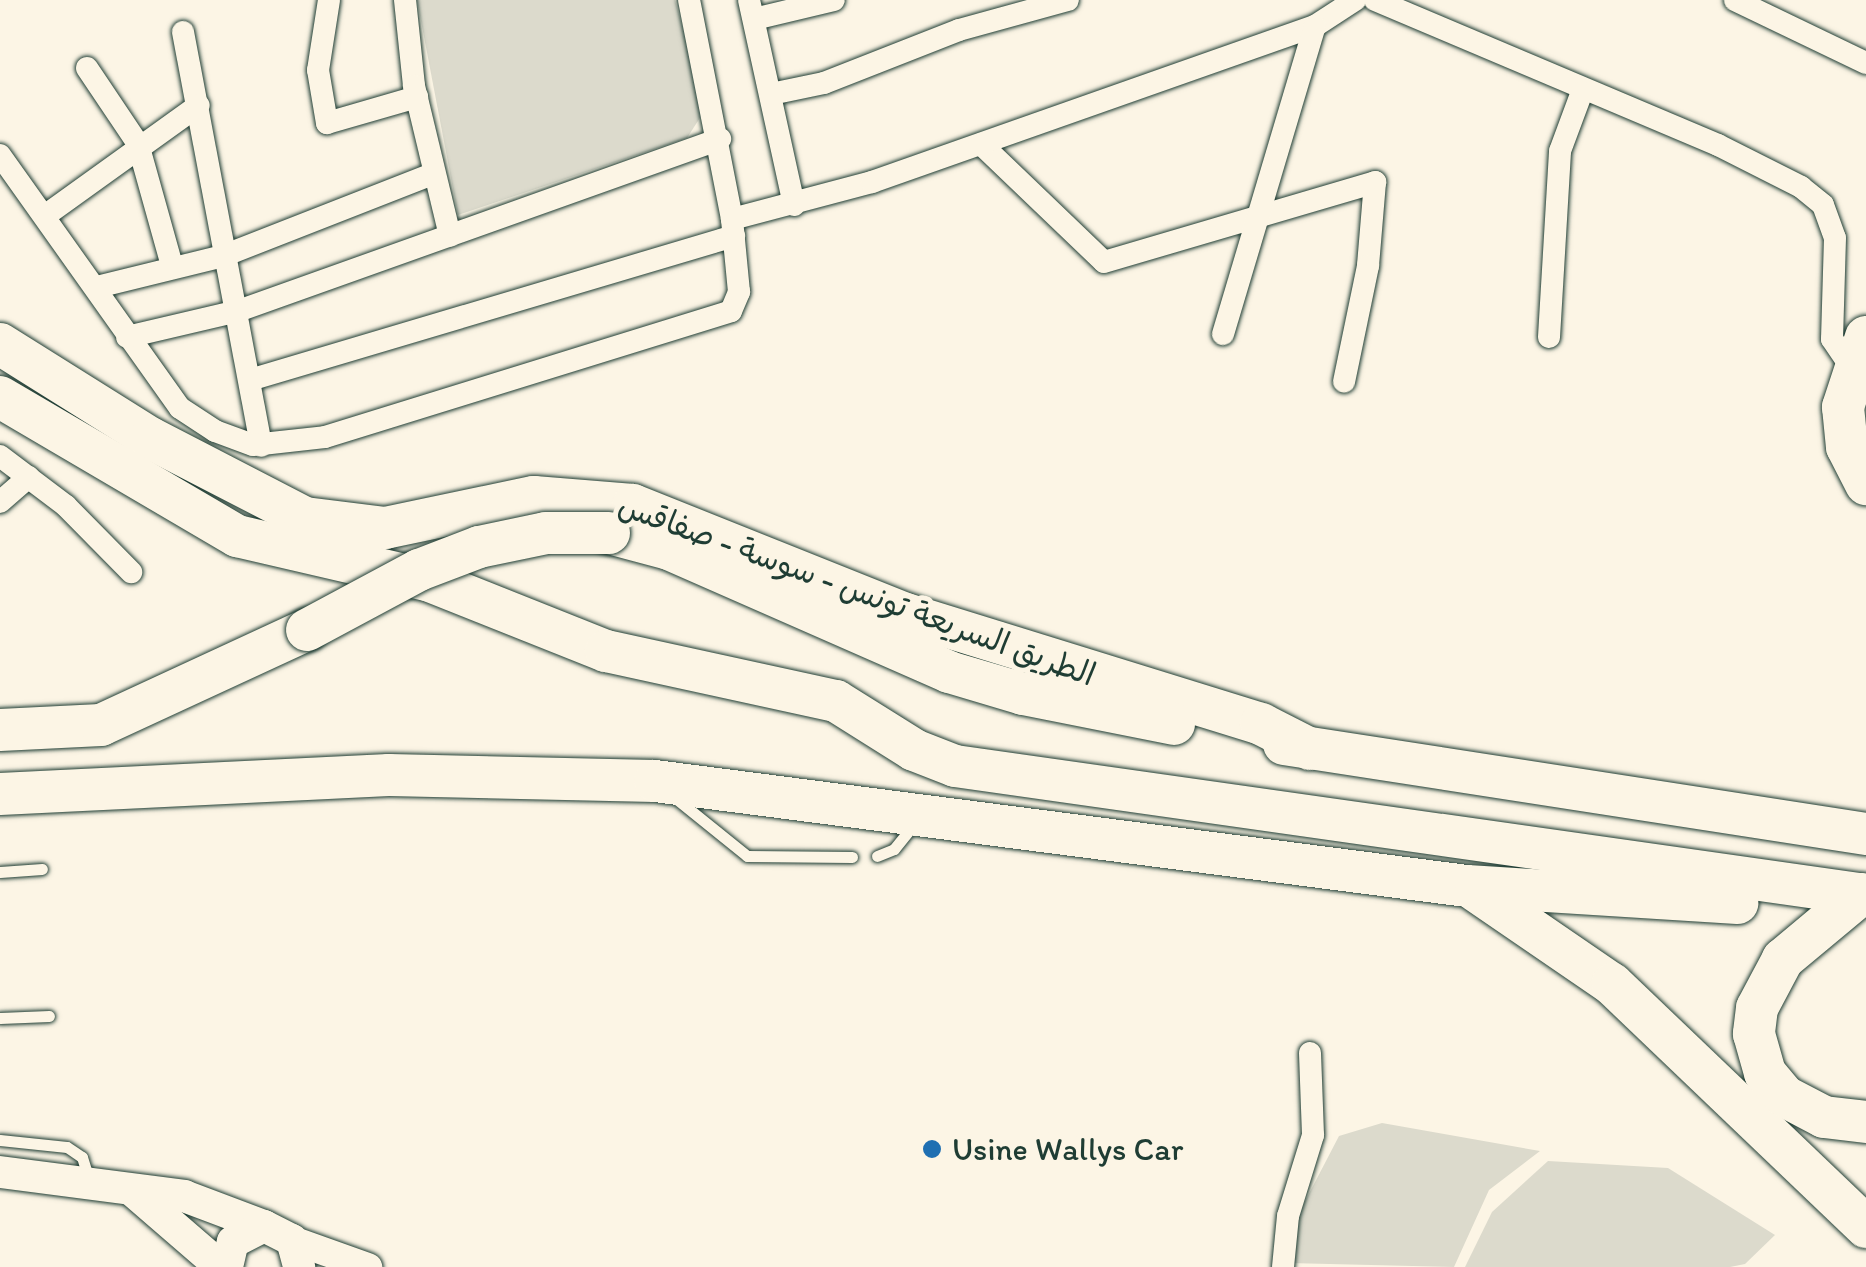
<!DOCTYPE html>
<meta charset="utf-8">
<style>
body{margin:0}
#map{position:relative;width:1866px;height:1267px;overflow:hidden;background:#fcf5e5;font-family:Itim,"Playpen Sans Arabic",sans-serif}
div>[style]{position:absolute}
.green>*{inset:0;background:#dcdacc}
.roads{filter:drop-shadow(0 0 2px #1f3d34) drop-shadow(0 0 2px #1f3d34)}
.service>*{height:11px;margin:-5.5px;padding:0 5.5px;transform-origin:5.5px;border-radius:5.5px;background:#fcf5e5}
.minor>*{height:22px;margin:-11px;padding:0 11px;transform-origin:11px;border-radius:11px;background:#fcf5e5}
.tertiary>*{height:28px;margin:-14px;padding:0 14px;transform-origin:14px;border-radius:14px;background:#fcf5e5}
.secondary>*{height:32px;margin:-16px;padding:0 16px;transform-origin:16px;border-radius:16px;background:#fcf5e5}
.motorway>*{height:42px;margin:-21px;padding:0 21px;transform-origin:21px;border-radius:21px;background:#fcf5e5}
.bridges{filter:drop-shadow(0 0 2px #1f3d34) drop-shadow(0 0 2px #1f3d34)}
.motorway-bridge>*{height:42px;margin:-21px;padding:0 21px;transform-origin:21px;border-radius:21px;background:#fcf5e5}
.dots>*{width:28px;height:28px;translate:-50% -50%;box-sizing:border-box;border:5px solid #fcf5e5;border-radius:50%}
span{translate:-50% -50%;white-space:nowrap;text-align:center;line-height:1.15;-webkit-text-stroke:10px #fcf5e5;paint-order:stroke}
.street-label{font-size:32px;color:#1f3d34}
.poi-label{font-size:32px;color:#1f3d34}
.left{translate:0 -50%;text-align:left}
</style>
<div id="map">
<div class="green">
<div style="clip-path:polygon(417px 0,675px 0,705px 110px,687px 138px,458px 215px)"></div>
<div style="clip-path:polygon(1382px 1123px,1540px 1151px,1489px 1190px,1454px 1267px,1288px 1263px,1287px 1236px,1339px 1136px)"></div>
<div style="clip-path:polygon(1548px 1161px,1668px 1168px,1775px 1235px,1745px 1264px,1730px 1267px,1465px 1267px,1492px 1212px)"></div>
</div>
<div class="roads">
<div class="service">
<div style="left:674px;top:797px;width:94px;rotate:38.9deg"></div>
<div style="left:747px;top:856px;width:105px;rotate:0.5deg"></div>
<div style="left:877px;top:856px;width:18px;rotate:-22deg"></div>
<div style="left:894px;top:849px;width:32px;rotate:-51deg"></div>
<div style="left:0;top:872px;width:42px;rotate:-4.1deg"></div>
<div style="left:0;top:1018px;width:49px;rotate:-2.3deg"></div>
<div style="left:0;top:1140px;width:67px;rotate:6deg"></div>
<div style="left:67px;top:1147px;width:18px;rotate:34deg"></div>
<div style="left:82px;top:1157px;width:24px;rotate:73deg"></div>
</div>
<div class="minor">
<div style="left:329px;top:0;width:71px;rotate:98.9deg"></div>
<div style="left:318px;top:70px;width:54px;rotate:80.4deg"></div>
<div style="left:327px;top:123px;width:94px;rotate:-16.1deg"></div>
<div style="left:405px;top:0;width:86px;rotate:84deg"></div>
<div style="left:414px;top:86px;width:154px;rotate:76.5deg"></div>
<div style="left:749px;top:0;width:210px;rotate:77.6deg"></div>
<div style="left:1375px;top:0;width:372px;rotate:22.9deg"></div>
<div style="left:1718px;top:145px;width:93px;rotate:26.8deg"></div>
<div style="left:1801px;top:187px;width:28px;rotate:39deg"></div>
<div style="left:1823px;top:205px;width:35px;rotate:70deg"></div>
<div style="left:1835px;top:238px;width:101px;rotate:91.7deg"></div>
<div style="left:1832px;top:339px;width:34px;rotate:56deg"></div>
<div style="left:1735px;top:0;width:145px;rotate:25.7deg"></div>
<div style="left:754px;top:19px;width:82px;rotate:-13.4deg"></div>
<div style="left:183px;top:32px;width:421px;rotate:79.3deg"></div>
<div style="left:87px;top:68px;width:92px;rotate:56.1deg"></div>
<div style="left:138px;top:144px;width:127px;rotate:74.4deg"></div>
<div style="left:771px;top:94px;width:54px;rotate:-11.7deg"></div>
<div style="left:824px;top:83px;width:145px;rotate:-21.4deg"></div>
<div style="left:959px;top:30px;width:113px;rotate:-15.4deg"></div>
<div style="left:981px;top:144px;width:170px;rotate:43.8deg"></div>
<div style="left:1104px;top:262px;width:283px;rotate:-16.4deg"></div>
<div style="left:1375px;top:182px;width:84px;rotate:94.8deg"></div>
<div style="left:1368px;top:266px;width:118px;rotate:101.7deg"></div>
<div style="left:0;top:155px;width:310px;rotate:54.6deg"></div>
<div style="left:180px;top:408px;width:42px;rotate:33.3deg"></div>
<div style="left:215px;top:431px;width:40px;rotate:20.2deg"></div>
<div style="left:253px;top:445px;width:72px;rotate:-6.3deg"></div>
<div style="left:325px;top:437px;width:425px;rotate:-17.2deg"></div>
<div style="left:731px;top:311px;width:21px;rotate:-67deg"></div>
<div style="left:739px;top:292px;width:73px;rotate:-95.5deg"></div>
<div style="left:732px;top:219px;width:223px;rotate:-101.1deg"></div>
<div style="left:46px;top:215px;width:188px;rotate:-35.7deg"></div>
<div style="left:732px;top:219px;width:145px;rotate:-14.8deg"></div>
<div style="left:872px;top:182px;width:470px;rotate:-19.4deg"></div>
<div style="left:1315px;top:26px;width:48px;rotate:-33deg"></div>
<div style="left:97px;top:287px;width:130px;rotate:-13.8deg"></div>
<div style="left:223px;top:256px;width:225px;rotate:-21.4deg"></div>
<div style="left:1223px;top:334px;width:321px;rotate:-73.4deg"></div>
<div style="left:127px;top:337px;width:114px;rotate:-13.2deg"></div>
<div style="left:238px;top:311px;width:512px;rotate:-19.64deg"></div>
<div style="left:1549px;top:337px;width:186px;rotate:-86.6deg"></div>
<div style="left:1560px;top:151px;width:63px;rotate:-69.6deg"></div>
<div style="left:253px;top:379px;width:502px;rotate:-16.56deg"></div>
<div style="left:0;top:456px;width:83px;rotate:37.1deg"></div>
<div style="left:66px;top:506px;width:93px;rotate:45.4deg"></div>
<div style="left:0;top:502px;width:38px;rotate:-41deg"></div>
<div style="left:1283px;top:1267px;width:51px;rotate:-84.4deg"></div>
<div style="left:1288px;top:1216px;width:85px;rotate:-72.8deg"></div>
<div style="left:1313px;top:1135px;width:82px;rotate:-92.1deg"></div>
</div>
<div class="tertiary">
<div style="left:292px;top:1240px;width:81px;rotate:19.6deg"></div>
</div>
<div class="secondary">
<div style="left:0;top:1172px;width:186px;rotate:7.4deg"></div>
<div style="left:184px;top:1196px;width:85px;rotate:20.6deg"></div>
<div style="left:134px;top:1192px;width:115px;rotate:40.8deg"></div>
<div style="left:227px;top:1267px;width:26px;rotate:-77deg"></div>
<div style="left:233px;top:1242px;width:35px;rotate:-27deg"></div>
<div style="left:264px;top:1226px;width:31px;rotate:27deg"></div>
<div style="left:292px;top:1240px;width:28px;rotate:75deg"></div>
</div>
<div class="motorway">
<div style="left:1866px;top:337px;width:74px;rotate:108.2deg"></div>
<div style="left:1843px;top:407px;width:40px;rotate:84.3deg"></div>
<div style="left:1847px;top:447px;width:42px;rotate:62.8deg"></div>
<div style="left:0;top:344px;width:177px;rotate:32.1deg"></div>
<div style="left:150px;top:438px;width:174px;rotate:27.3deg"></div>
<div style="left:305px;top:518px;width:81px;rotate:7.1deg"></div>
<div style="left:385px;top:528px;width:152px;rotate:-11.8deg"></div>
<div style="left:534px;top:497px;width:99px;rotate:4.6deg"></div>
<div style="left:633px;top:505px;width:294px;rotate:21.8deg"></div>
<div style="left:906px;top:614px;width:372px;rotate:17.2deg"></div>
<div style="left:1261px;top:724px;width:55px;rotate:27deg"></div>
<div style="left:0;top:397px;width:275px;rotate:30.4deg"></div>
<div style="left:237px;top:536px;width:198px;rotate:13.1deg"></div>
<div style="left:430px;top:581px;width:189px;rotate:21.7deg"></div>
<div style="left:606px;top:651px;width:235px;rotate:12.3deg"></div>
<div style="left:836px;top:701px;width:92px;rotate:32.1deg"></div>
<div style="left:914px;top:750px;width:44px;rotate:21.3deg"></div>
<div style="left:955px;top:766px;width:920px;rotate:8.06deg"></div>
<div style="left:609px;top:533px;width:62px;rotate:14.9deg"></div>
<div style="left:669px;top:549px;width:306px;rotate:23.7deg"></div>
<div style="left:949px;top:672px;width:77px;rotate:16.6deg"></div>
<div style="left:1023px;top:694px;width:154px;rotate:11.2deg"></div>
<div style="left:0;top:730px;width:101px;rotate:-2.8deg"></div>
<div style="left:101px;top:725px;width:227px;rotate:-24.8deg"></div>
<div style="left:1284px;top:744px;width:589px;rotate:8.79deg"></div>
<div style="left:0;top:794px;width:389px;rotate:-2.8deg"></div>
<div style="left:389px;top:775px;width:266px;rotate:1.3deg"></div>
<div style="left:655px;top:781px;width:819px;rotate:7.37deg"></div>
<div style="left:1467px;top:886px;width:271px;rotate:3.6deg"></div>
<div style="left:1476px;top:891px;width:165px;rotate:34.4deg"></div>
<div style="left:1612px;top:984px;width:352px;rotate:43.7deg"></div>
<div style="left:1861px;top:894px;width:102px;rotate:140.2deg"></div>
<div style="left:1783px;top:959px;width:55px;rotate:118deg"></div>
<div style="left:1757px;top:1008px;width:26px;rotate:97deg"></div>
<div style="left:1754px;top:1034px;width:41px;rotate:74.2deg"></div>
<div style="left:1765px;top:1073px;width:30px;rotate:50deg"></div>
<div style="left:1784px;top:1096px;width:45px;rotate:27.7deg"></div>
<div style="left:1824px;top:1117px;width:42px;rotate:6.8deg"></div>
</div>
</div>
<div class="bridges">
<div class="motorway-bridge">
<div style="left:307px;top:630px;width:127px;rotate:-28.2deg"></div>
<div style="left:419px;top:570px;width:64px;rotate:-21deg"></div>
<div style="left:479px;top:547px;width:68px;rotate:-11.8deg"></div>
<div style="left:546px;top:533px;width:63px"></div>
</div>
</div>
<div class="dots">
<div style="left:932px;top:1149px;background:#1f6fb2"></div>
</div>
<div class="street-label">
<span style="left:857px;top:590px;rotate:20deg">الطريق السريعة تونس - سوسة - صفاقس</span>
</div>
<div class="poi-label">
<span class="left" style="left:952px;top:1149px">Usine Wallys Car</span>
</div>
</div>
